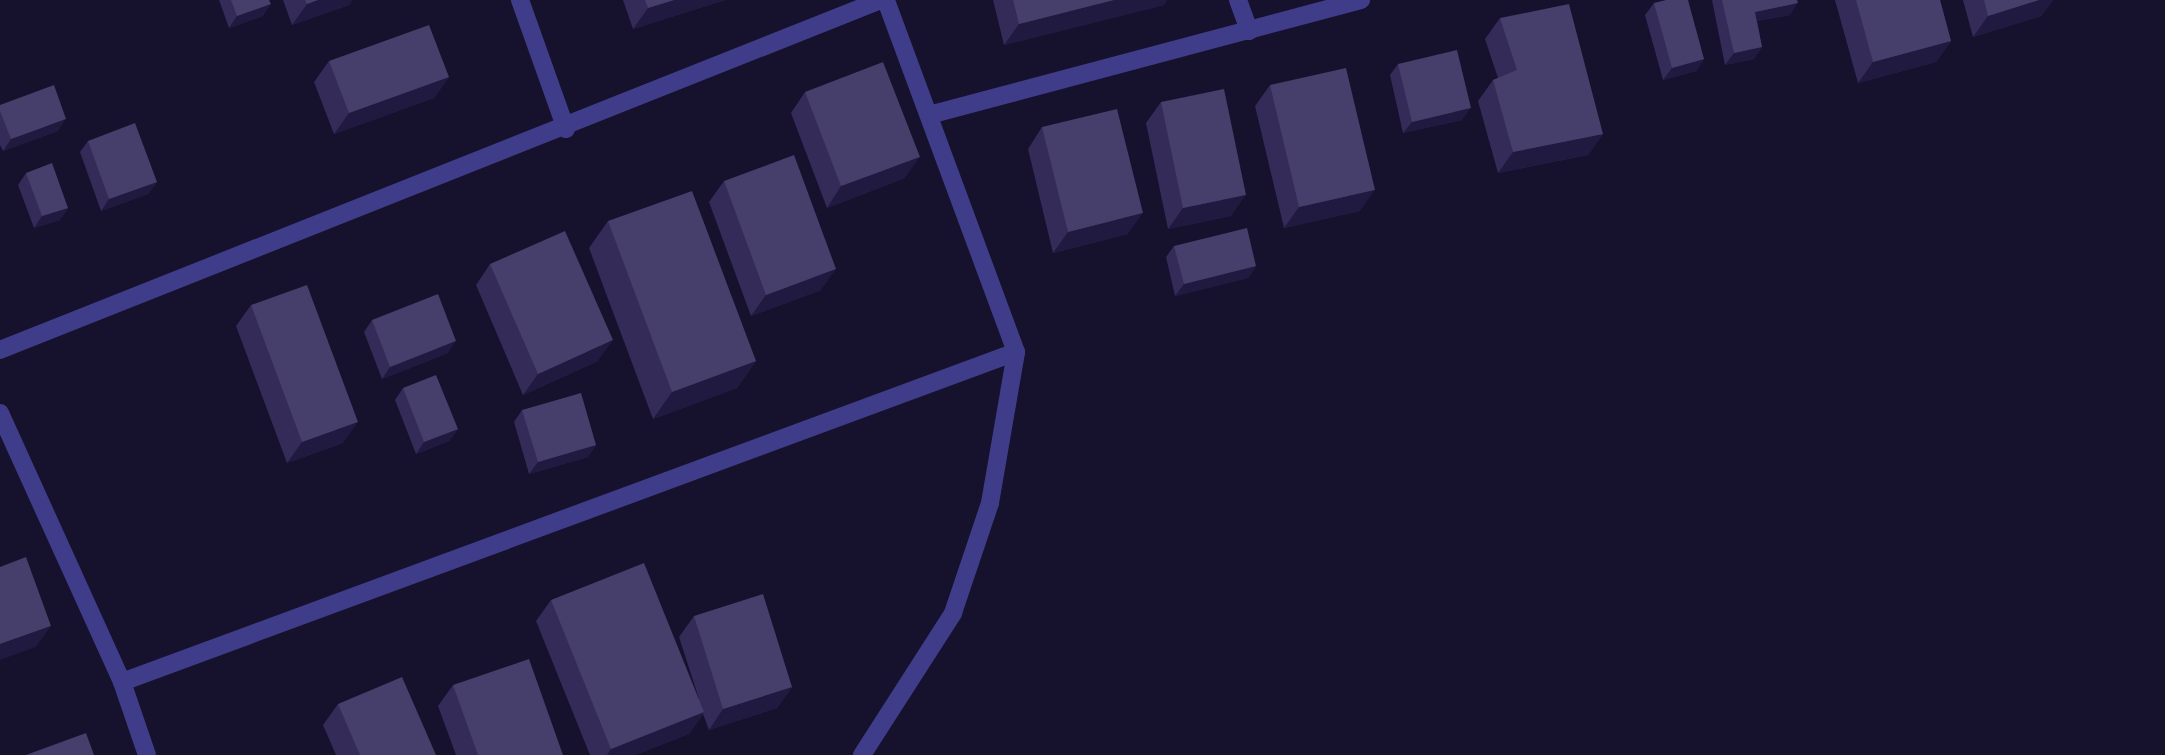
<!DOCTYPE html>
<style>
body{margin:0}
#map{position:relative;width:2165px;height:755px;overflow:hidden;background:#16112c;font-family:Mulish,sans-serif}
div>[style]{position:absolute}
.minor>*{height:18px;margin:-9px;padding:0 9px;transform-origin:9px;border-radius:9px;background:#3f3d8a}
.wall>*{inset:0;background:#342b59}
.shaded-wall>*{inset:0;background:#201940}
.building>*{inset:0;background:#463e6b}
span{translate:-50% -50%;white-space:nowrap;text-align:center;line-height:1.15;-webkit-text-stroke:6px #16112c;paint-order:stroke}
</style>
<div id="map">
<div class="minor">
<div style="left:520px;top:0;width:137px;rotate:70.4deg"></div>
<div style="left:1238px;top:0;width:33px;rotate:70deg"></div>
<div style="left:929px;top:115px;width:447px;rotate:-14.9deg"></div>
<div style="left:0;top:350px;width:948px;rotate:-21.67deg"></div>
<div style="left:0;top:413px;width:295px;rotate:65.6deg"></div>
<div style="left:122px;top:682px;width:77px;rotate:71.1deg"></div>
<div style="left:122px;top:682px;width:953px;rotate:-20.26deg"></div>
<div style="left:862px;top:755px;width:169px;rotate:-57.3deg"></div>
<div style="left:953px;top:613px;width:116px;rotate:-71.4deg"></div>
<div style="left:990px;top:503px;width:153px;rotate:-80.2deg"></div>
<div style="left:1016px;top:352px;width:375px;rotate:-110.3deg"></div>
</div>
<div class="wall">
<div style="clip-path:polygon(219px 0,269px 0,263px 16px,229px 28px)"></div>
<div style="clip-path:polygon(283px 0,352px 0,349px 5px,292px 25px)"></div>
<div style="clip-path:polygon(623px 0,725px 0,633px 29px)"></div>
<div style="clip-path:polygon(993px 0,1167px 0,1164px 5px,1004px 45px)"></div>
<div style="clip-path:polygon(1712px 0,1797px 0,1790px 15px,1757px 21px,1762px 47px,1754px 59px,1725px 65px)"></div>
<div style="clip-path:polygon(1835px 0,1940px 0,1951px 41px,1936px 62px,1858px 83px)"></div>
<div style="clip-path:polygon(1963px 0,2053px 0,2041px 16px,1973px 37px)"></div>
<div style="clip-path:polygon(1654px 3px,1704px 59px,1696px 71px,1663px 80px,1645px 15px)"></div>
<div style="clip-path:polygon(1500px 18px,1603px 134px,1588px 155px,1498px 173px,1478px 101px,1493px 80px,1498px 78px,1485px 39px)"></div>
<div style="clip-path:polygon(329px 61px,449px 77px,434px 98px,334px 134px,314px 82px)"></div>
<div style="clip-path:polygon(1398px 64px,1462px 120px,1403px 133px,1390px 75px)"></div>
<div style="clip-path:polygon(1270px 85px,1360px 211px,1284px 228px,1255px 106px)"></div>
<div style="clip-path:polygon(805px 92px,905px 178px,827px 208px,791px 113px)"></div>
<div style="clip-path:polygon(1161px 102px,1231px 216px,1168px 229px,1146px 123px)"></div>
<div style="clip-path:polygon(0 105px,58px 131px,3px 151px,0 145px)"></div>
<div style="clip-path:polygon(1042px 127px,1128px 234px,1053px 253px,1028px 149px)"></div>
<div style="clip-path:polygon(88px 141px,157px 182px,148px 194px,101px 211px,80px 152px)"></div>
<div style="clip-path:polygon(26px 173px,68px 208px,60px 220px,34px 228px,18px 185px)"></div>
<div style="clip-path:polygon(724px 181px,821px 290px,751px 316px,709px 202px)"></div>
<div style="clip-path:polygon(608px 221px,756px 361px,737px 388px,653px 419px,589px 248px)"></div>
<div style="clip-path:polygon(1174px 246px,1256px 266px,1248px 278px,1175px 296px,1166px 257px)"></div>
<div style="clip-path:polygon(490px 264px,598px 361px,523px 395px,476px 285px)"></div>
<div style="clip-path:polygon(251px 305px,343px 443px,287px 463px,236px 326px)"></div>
<div style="clip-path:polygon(372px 320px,448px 353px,382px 379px,364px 332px)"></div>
<div style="clip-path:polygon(403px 388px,458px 429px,449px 441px,416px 454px,395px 400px)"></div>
<div style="clip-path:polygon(522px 410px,596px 445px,588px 457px,529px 474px,514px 422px)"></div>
<div style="clip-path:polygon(551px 600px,699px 699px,679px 637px,694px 616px,792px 687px,777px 708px,709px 730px,703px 714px,689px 734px,635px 755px,590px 755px,536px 621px)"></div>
<div style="clip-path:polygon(453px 685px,563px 755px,456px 755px,438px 706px)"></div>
<div style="clip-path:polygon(338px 704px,436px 755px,336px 755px,323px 725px)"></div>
</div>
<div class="shaded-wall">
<div style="clip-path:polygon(318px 0,352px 0,349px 5px,292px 25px,307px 4px)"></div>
<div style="clip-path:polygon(674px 0,725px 0,633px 29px,648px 8px)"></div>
<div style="clip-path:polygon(1114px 0,1167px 0,1164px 5px,1004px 45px,1019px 24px)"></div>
<div style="clip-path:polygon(2039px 0,2053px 0,2041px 16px,1973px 37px,1988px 16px)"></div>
<div style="clip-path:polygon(1798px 3px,1790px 15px,1747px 23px,1755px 12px)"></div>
<div style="clip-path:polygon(271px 4px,263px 16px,229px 28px,237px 16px)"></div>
<div style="clip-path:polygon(1951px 41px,1936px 62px,1858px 83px,1873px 62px)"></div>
<div style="clip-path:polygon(1762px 47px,1754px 59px,1725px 65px,1734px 53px)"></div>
<div style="clip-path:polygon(1704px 59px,1696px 71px,1663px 80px,1672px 68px)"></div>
<div style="clip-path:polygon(449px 77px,434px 98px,334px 134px,349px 113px)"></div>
<div style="clip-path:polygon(1471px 108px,1462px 120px,1403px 133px,1412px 122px)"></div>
<div style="clip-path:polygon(66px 119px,58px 131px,3px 151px,11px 139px)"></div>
<div style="clip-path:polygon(1603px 134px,1588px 155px,1498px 173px,1513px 152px)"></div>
<div style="clip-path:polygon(920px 157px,905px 178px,827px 208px,841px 186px)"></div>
<div style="clip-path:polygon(157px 182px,148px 194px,101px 211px,109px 199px)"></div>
<div style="clip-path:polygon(1375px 190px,1360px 211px,1284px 228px,1299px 207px)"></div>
<div style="clip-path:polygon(1246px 195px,1231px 216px,1168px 229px,1183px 208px)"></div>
<div style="clip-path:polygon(68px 208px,60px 220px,34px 228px,42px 216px)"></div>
<div style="clip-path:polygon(1143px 213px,1128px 234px,1053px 253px,1068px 232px)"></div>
<div style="clip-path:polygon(1256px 266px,1248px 278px,1175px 296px,1184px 284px)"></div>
<div style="clip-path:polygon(836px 269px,821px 290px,751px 316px,766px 295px)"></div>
<div style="clip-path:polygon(613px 340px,598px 361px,523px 395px,538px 374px)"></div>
<div style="clip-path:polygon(456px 341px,448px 353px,382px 379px,390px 367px)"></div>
<div style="clip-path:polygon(756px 361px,737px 388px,653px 419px,672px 392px)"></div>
<div style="clip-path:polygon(358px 422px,343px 443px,287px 463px,302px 442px)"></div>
<div style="clip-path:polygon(458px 429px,449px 441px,416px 454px,424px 442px)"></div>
<div style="clip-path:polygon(596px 445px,588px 457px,529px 474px,538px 462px)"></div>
<div style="clip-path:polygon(51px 626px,36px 647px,0 660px,0 644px)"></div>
<div style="clip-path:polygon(792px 687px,777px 708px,709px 730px,723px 709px)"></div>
<div style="clip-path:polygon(704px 712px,689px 734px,635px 755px,607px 755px,611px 749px)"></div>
</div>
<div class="building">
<div style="clip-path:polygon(231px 0,269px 0,271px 4px,237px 16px)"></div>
<div style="clip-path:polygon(305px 0,318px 0,307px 4px)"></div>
<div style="clip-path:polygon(645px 0,674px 0,648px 8px)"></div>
<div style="clip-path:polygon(1013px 0,1114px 0,1019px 24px)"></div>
<div style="clip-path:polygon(1666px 0,1688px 0,1704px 59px,1672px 68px,1654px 3px)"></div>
<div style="clip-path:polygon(1722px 0,1797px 0,1798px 3px,1755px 12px,1762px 47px,1734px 53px)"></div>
<div style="clip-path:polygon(1856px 0,1940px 0,1951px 41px,1873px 62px)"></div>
<div style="clip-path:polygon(1984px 0,2039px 0,1988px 16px)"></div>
<div style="clip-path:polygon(1569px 4px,1603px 134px,1513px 152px,1493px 80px,1517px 70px,1500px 18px)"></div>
<div style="clip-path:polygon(429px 25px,449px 77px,349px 113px,329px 61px)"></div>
<div style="clip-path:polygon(1457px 50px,1471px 108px,1412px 122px,1398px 64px)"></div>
<div style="clip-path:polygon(883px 62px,920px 157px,841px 186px,805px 92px)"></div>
<div style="clip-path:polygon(1346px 68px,1375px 190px,1299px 207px,1270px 85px)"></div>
<div style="clip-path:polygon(54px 85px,66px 119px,11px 139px,0 111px,0 105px)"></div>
<div style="clip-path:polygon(1224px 89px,1246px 195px,1183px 208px,1161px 102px)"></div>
<div style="clip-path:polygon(1117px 109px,1143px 213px,1068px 232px,1042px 127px)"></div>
<div style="clip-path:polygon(135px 123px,157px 182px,109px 199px,88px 141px)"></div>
<div style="clip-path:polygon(794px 155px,836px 269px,766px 295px,724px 181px)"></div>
<div style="clip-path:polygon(52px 163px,68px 208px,42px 216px,26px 173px)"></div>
<div style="clip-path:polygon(692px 191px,756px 361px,672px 392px,608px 221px)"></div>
<div style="clip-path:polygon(1247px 228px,1256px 266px,1184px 284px,1174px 246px)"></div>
<div style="clip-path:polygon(565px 231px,613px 340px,538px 374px,490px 264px)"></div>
<div style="clip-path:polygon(307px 285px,358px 422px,302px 442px,251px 305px)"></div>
<div style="clip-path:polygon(438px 294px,456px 341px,390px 367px,372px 320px)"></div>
<div style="clip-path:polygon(436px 375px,458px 429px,424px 442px,403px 388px)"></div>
<div style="clip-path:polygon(581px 393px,596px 445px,538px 462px,522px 410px)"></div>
<div style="clip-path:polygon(26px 557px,51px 626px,0 644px,0 567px)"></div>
<div style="clip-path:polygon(644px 563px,704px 712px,611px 749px,551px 600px)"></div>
<div style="clip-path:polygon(763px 594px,792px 687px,723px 709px,694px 616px)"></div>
<div style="clip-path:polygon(529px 659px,563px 755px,478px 755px,453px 685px)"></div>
<div style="clip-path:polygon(402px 677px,436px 755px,360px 755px,338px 704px)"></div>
<div style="clip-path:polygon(86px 733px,94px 755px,26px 755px)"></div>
</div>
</div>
